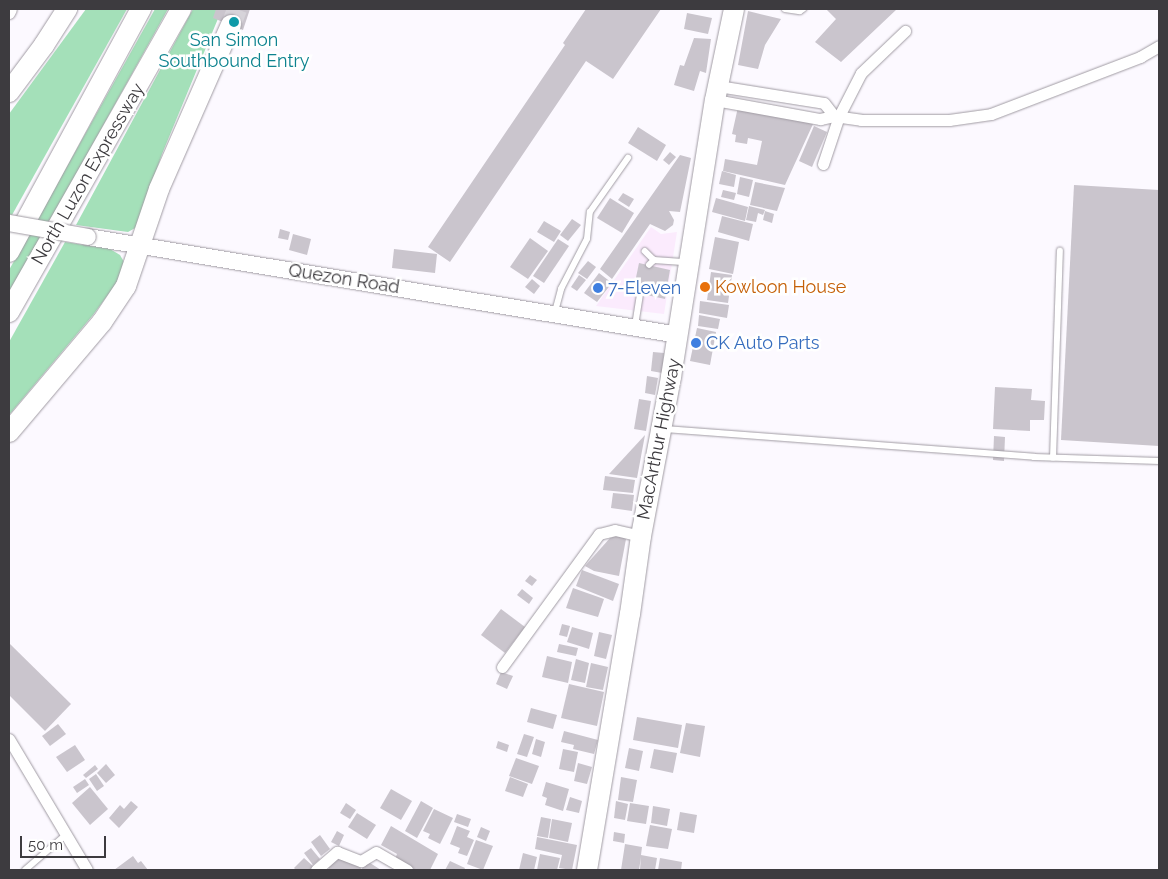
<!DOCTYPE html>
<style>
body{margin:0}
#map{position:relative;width:1168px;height:879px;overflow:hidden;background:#fcf9ff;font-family:Raleway,sans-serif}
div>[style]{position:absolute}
.commercial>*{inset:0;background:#fbebfd}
.green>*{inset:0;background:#a4e0b9}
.building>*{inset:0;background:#cac5cd}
.highway-tunnel>*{height:20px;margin-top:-10px;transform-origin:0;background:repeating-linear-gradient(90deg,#d6d3d9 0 20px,transparent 0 30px)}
.roads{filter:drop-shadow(0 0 1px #a09ba3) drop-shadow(0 0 1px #a09ba3)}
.lane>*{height:5.5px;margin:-2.75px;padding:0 2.75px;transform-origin:2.75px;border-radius:2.75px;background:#fff}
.street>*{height:11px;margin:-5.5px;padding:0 5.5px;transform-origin:5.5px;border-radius:5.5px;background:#fff}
.secondary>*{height:16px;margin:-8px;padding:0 8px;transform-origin:8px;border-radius:8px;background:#fff}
.highway>*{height:20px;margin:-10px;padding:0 10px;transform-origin:10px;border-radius:10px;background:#fff}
.bridges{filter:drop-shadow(0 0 1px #a09ba3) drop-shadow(0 0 1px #a09ba3)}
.secondary-bridge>*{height:16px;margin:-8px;padding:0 8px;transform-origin:8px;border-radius:8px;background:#fff}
.dots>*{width:14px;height:14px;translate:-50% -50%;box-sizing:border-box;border:2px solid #fff;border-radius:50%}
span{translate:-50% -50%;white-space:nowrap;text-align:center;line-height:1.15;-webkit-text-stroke:5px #fff;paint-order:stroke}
.culture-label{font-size:18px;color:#0d838f}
.street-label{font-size:18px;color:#3d3b3f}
.food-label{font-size:18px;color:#c56008}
.left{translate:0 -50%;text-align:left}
.shop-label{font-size:18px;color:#366cbe}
.frame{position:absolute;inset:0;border:10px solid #3d3b3f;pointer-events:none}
.scale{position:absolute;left:20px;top:836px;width:86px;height:22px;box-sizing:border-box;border:2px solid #3d3b3f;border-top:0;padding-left:6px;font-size:15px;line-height:18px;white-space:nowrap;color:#3d3b3f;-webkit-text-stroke:4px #fff;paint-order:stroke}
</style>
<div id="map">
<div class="commercial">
<div style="clip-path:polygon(651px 227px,661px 234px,677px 232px,664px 314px,596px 306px)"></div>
</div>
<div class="green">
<div style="clip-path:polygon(86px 9px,127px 9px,12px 215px,9px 214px,9px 114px)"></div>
<div style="clip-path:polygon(155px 9px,168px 9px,9px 295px,9px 270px)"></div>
<div style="clip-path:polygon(193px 9px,222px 9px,162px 154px,137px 227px,128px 232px,76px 225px)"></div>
<div style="clip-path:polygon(65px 242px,110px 249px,120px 255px,124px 262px,119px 280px,93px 315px,9px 415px,9px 342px)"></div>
</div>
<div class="building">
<div style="clip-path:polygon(216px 9px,250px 9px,243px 30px,213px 18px)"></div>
<div style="clip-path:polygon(586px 9px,661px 9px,613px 79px,586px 61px,450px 262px,428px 247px,565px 45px,563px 43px)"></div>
<div style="clip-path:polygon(826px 9px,897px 9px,841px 62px,815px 42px,836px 19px)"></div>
<div style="clip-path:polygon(748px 11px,781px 19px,765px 45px,758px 69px,738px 65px)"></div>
<div style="clip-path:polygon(687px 13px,712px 18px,708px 34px,684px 29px)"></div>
<div style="clip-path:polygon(694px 38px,711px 39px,706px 73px,700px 71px,694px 91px,674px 85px,680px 65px,684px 66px)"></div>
<div style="clip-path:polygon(738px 107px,813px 124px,785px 185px,723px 171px,725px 159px,757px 165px,762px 141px,748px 138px,747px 144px,735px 142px,736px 135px,732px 134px)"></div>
<div style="clip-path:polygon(814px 126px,827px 132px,812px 167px,799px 161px)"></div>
<div style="clip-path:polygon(638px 127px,666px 145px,657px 161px,628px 143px)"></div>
<div style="clip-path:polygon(670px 152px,676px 157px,669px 165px,663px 160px)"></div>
<div style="clip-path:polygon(680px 155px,691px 158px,680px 212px,669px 211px,674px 220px,673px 225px,665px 231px,650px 224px,612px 279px,600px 269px)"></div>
<div style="clip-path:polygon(722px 171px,736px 175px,734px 187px,719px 184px)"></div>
<div style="clip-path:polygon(740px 177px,753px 180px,749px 197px,737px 194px)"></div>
<div style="clip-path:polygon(755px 182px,785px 188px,777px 211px,750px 205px)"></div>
<div style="clip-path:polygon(1074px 185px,1159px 190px,1159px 446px,1061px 440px)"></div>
<div style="clip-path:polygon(723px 190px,736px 193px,734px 200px,721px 197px)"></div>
<div style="clip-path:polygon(623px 193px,634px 199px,629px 207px,618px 200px)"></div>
<div style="clip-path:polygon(610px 198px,634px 213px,622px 233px,597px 218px)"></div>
<div style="clip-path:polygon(716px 198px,748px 207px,745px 221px,712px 212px)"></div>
<div style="clip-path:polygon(749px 206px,765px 210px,763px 215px,758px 213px,756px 222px,746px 220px)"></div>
<div style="clip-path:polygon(765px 211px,774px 214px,772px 223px,763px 220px)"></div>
<div style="clip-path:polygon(722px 216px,753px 224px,749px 241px,718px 232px)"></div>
<div style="clip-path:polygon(572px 219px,581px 225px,568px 241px,560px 235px)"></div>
<div style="clip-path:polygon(544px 221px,561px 231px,554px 242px,537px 232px)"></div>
<div style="clip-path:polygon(280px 229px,290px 232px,288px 240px,278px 238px)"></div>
<div style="clip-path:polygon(293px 234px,311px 239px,307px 255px,289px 250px)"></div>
<div style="clip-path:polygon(715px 237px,739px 242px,733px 274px,709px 269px)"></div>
<div style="clip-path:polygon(530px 238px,548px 251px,528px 279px,510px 267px)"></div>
<div style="clip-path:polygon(558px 239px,569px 246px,544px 283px,533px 276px)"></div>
<div style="clip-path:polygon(394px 249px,437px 254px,435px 273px,392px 268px)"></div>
<div style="clip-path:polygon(588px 261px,596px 267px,587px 279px,578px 273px)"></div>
<div style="clip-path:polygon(639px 263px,670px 270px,665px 299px,633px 292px)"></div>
<div style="clip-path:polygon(711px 272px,732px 275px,728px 303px,707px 300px)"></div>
<div style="clip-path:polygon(599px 273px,612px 283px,597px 302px,584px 293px)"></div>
<div style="clip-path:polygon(579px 275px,586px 280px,577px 291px,571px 287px)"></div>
<div style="clip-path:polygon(532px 279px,540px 286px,534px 294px,525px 287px)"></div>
<div style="clip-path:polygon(700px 301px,729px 305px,727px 318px,699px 313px)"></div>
<div style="clip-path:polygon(699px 315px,720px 319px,718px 329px,698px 326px)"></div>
<div style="clip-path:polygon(697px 328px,716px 332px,710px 365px,690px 361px)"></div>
<div style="clip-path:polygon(653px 352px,664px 353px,662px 373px,651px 371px)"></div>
<div style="clip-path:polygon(647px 376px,658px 378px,655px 395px,645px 393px)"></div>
<div style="clip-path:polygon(995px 387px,1032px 389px,1031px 400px,1045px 401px,1044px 420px,1030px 420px,1030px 431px,993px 429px)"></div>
<div style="clip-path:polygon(639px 399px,651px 401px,646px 431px,634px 429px)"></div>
<div style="clip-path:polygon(645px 435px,637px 478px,609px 474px)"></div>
<div style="clip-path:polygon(994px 436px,1005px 437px,1004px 461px,993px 460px)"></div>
<div style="clip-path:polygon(605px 476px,635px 480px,633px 493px,603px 490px)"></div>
<div style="clip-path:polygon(613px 493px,634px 495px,632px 511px,611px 508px)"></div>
<div style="clip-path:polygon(619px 535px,626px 539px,619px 576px,594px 571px,585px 566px,610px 538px)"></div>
<div style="clip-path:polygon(582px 570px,619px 584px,613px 601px,576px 586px)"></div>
<div style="clip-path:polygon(530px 575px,537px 580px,532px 586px,525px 581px)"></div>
<div style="clip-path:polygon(573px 588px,604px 599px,598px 617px,566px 608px)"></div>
<div style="clip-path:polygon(522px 589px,533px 598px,529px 604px,517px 595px)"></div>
<div style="clip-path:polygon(501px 609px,525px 627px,505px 653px,481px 635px)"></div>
<div style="clip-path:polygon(562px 624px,570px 626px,567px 637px,559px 635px)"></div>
<div style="clip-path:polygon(572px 627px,593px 633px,589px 649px,567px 642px)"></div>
<div style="clip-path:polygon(599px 632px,612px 635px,606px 659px,594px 656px)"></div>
<div style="clip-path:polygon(9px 643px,71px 704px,45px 731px,9px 695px)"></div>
<div style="clip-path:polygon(559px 644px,578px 648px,576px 656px,557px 652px)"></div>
<div style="clip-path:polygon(547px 656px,572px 662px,568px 683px,542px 677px)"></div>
<div style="clip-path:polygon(576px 659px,589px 663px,585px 683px,571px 680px)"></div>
<div style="clip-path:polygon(591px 663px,608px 667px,603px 690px,586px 687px)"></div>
<div style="clip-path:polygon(501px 672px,513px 676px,507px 689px,496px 684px)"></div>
<div style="clip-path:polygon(569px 684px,604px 692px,597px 726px,561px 718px)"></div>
<div style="clip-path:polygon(531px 708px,557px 715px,553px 729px,527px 722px)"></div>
<div style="clip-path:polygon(637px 717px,682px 725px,678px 748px,633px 740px)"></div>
<div style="clip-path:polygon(686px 723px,705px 726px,700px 757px,680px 753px)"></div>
<div style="clip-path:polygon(58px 724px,66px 734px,50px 746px,42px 736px)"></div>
<div style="clip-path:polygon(564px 731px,598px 740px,594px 754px,573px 749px,574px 745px,561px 742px)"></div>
<div style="clip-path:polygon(524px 734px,534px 737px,527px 757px,517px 754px)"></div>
<div style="clip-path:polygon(536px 739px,545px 742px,541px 757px,532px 754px)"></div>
<div style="clip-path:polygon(498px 741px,509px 745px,507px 752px,496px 748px)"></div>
<div style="clip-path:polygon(75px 745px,85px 760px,67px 772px,56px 757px)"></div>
<div style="clip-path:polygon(629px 748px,643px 751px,639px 771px,625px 768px)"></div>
<div style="clip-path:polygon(563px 749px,578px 752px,574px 772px,559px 769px)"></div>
<div style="clip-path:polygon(654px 749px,677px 753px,673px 773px,650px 768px)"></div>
<div style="clip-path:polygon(516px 758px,539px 766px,532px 784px,509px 776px)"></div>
<div style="clip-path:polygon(578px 763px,592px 767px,587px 784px,574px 781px)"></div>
<div style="clip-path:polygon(106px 764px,115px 775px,106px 783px,97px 773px)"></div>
<div style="clip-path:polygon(95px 765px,98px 769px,86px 778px,83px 775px)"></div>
<div style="clip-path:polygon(96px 774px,104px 786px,97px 791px,89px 779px)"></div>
<div style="clip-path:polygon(510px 777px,528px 784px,523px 797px,505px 791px)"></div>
<div style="clip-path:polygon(621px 777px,637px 780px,633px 802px,618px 800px)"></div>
<div style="clip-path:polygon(85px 779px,89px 785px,77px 793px,73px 787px)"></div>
<div style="clip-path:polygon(546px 782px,569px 789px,563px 811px,545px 805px,547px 798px,542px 796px)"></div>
<div style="clip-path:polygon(90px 787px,108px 809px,90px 825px,72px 803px)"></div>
<div style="clip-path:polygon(391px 789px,412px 801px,401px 820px,380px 808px)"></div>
<div style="clip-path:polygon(570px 797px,582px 801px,579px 813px,566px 810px)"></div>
<div style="clip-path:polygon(131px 801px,138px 807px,119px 828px,109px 818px,120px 805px,124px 809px)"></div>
<div style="clip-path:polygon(421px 801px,433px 808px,417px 838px,405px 831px)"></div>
<div style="clip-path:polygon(616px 801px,628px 804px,625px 820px,614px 818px)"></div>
<div style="clip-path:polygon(346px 803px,356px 810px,350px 819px,340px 813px)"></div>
<div style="clip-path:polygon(630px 803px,649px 806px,646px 824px,627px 821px)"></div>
<div style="clip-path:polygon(653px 806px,670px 809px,667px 826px,651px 823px)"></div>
<div style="clip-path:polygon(434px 809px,453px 818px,440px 844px,428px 838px,430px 834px,423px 831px)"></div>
<div style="clip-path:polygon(680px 812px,697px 815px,694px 833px,677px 830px)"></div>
<div style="clip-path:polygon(357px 813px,376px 825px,367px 839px,348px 827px)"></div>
<div style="clip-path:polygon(457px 814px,471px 819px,468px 827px,454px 822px)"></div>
<div style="clip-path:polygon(541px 817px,551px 819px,548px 838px,537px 836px)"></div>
<div style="clip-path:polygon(552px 819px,572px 823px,568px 842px,549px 838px)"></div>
<div style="clip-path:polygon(650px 825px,672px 829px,668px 849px,646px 846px)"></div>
<div style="clip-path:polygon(391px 826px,438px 854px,430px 870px,416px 870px,395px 859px,397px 854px,381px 845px)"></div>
<div style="clip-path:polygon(457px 826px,470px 831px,467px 837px,474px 840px,467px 856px,458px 853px,460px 848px,450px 844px)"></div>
<div style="clip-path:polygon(481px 827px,490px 831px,486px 841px,477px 837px)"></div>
<div style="clip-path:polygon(337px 831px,344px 835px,339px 846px,331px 842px)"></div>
<div style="clip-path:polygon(614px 832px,625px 834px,624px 843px,613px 841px)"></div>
<div style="clip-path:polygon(320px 835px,330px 849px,321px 856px,311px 842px)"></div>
<div style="clip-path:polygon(537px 837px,577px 845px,572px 870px,559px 868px,562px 855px,535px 849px)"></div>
<div style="clip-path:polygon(476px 840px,493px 846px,483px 870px,467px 864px)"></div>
<div style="clip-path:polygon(625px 844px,642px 847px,641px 855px,657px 858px,655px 870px,640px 869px,641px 857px,639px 870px,621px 870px)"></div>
<div style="clip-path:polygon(311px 848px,320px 859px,313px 865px,304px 853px)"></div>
<div style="clip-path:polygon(523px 853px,537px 857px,534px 870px,519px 870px)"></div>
<div style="clip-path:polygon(540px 854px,560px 858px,557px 870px,537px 870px)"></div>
<div style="clip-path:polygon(338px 855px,363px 865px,360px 870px,331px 870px,325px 866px)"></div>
<div style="clip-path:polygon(133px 856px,138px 863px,141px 861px,148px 870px,114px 870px)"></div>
<div style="clip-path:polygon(304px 858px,314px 867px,310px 870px,296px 870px,294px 868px)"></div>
<div style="clip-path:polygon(660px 858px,682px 862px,681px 870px,658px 870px)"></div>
<div style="clip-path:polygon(367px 861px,381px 870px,361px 870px)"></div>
<div style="clip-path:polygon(450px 861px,465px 868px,464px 870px,445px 870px)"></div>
</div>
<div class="highway-tunnel">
<div style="left:231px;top:25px;width:17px;rotate:-69deg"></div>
</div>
<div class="roads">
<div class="lane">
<div style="left:785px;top:9px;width:15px;rotate:8deg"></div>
<div style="left:800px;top:11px;width:4px;rotate:-34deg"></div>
<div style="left:645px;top:251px;width:13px;rotate:45deg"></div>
<div style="left:649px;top:265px;width:7px;rotate:-45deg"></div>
<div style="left:654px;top:260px;width:32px;rotate:4deg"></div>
<div style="left:555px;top:312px;width:24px;rotate:-75deg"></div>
<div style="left:561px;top:289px;width:56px;rotate:-62.5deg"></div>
<div style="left:587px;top:239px;width:27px;rotate:-84deg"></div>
<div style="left:590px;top:212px;width:66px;rotate:-54.9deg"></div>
<div style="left:635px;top:326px;width:32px;rotate:-81deg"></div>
<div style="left:665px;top:429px;width:370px;rotate:4.3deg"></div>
<div style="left:1034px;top:457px;width:125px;rotate:1.8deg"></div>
<div style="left:1053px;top:458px;width:207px;rotate:-88.1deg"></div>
<div style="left:25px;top:870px;width:55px;rotate:-40.6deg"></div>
</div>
<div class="street">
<div style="left:9px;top:13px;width:4px;rotate:-63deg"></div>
<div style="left:718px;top:86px;width:107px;rotate:9.1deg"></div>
<div style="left:824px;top:103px;width:16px;rotate:52deg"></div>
<div style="left:715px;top:100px;width:107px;rotate:10.3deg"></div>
<div style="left:820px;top:119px;width:14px;rotate:-12deg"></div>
<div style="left:834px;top:116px;width:27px;rotate:8deg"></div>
<div style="left:861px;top:120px;width:88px"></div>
<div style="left:949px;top:120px;width:42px;rotate:-8.1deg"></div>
<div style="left:991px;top:114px;width:160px;rotate:-20.9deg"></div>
<div style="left:1140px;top:57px;width:22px;rotate:-30deg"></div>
<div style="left:823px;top:164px;width:51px;rotate:-71.6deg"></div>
<div style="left:839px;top:116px;width:48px;rotate:-62.9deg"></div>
<div style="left:861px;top:73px;width:61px;rotate:-43.7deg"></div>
<div style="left:502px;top:667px;width:165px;rotate:-53.9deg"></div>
<div style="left:599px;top:534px;width:16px;rotate:-14deg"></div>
<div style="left:615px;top:530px;width:27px;rotate:13deg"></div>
<div style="left:9px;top:739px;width:152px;rotate:59.2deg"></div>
<div style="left:316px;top:870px;width:28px;rotate:-41deg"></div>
<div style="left:337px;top:852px;width:26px;rotate:21deg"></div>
<div style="left:361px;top:861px;width:17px;rotate:-31deg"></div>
<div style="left:376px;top:852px;width:36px;rotate:30deg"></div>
</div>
<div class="secondary">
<div style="left:88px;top:237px;width:599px;rotate:9.42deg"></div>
</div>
<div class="highway">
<div style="left:9px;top:92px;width:59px;rotate:-53.3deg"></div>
<div style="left:44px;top:45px;width:43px;rotate:-57.4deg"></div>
<div style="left:9px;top:252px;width:277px;rotate:-61.5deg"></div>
<div style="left:9px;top:312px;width:348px;rotate:-60.4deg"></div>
<div style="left:9px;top:432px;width:144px;rotate:-49.8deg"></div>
<div style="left:102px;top:322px;width:43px;rotate:-56.3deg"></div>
<div style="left:126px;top:286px;width:102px;rotate:-71.2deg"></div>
<div style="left:159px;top:189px;width:179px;rotate:-66.3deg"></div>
<div style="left:587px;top:870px;width:260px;rotate:-80.5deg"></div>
<div style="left:630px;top:614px;width:79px;rotate:-82deg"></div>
<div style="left:641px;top:536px;width:162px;rotate:-79.3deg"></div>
<div style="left:671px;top:377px;width:280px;rotate:-81deg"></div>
<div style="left:715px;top:100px;width:93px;rotate:-78.2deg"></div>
</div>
</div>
<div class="bridges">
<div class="secondary-bridge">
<div style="left:9px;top:223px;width:80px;rotate:10deg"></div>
</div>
</div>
<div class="dots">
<div style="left:234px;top:22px;background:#0f9aa8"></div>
<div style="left:705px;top:287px;background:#e8710a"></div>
<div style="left:598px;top:288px;background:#3f7fe0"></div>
<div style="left:696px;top:343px;background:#3f7fe0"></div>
</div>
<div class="culture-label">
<span style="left:234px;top:51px">San Simon<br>Southbound Entry</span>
</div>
<div class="street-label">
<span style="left:88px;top:174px;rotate:-60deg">North Luzon Expressway</span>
<span style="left:344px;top:279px;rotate:9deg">Quezon Road</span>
<span style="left:659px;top:439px;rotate:-79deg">MacArthur Highway</span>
</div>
<div class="food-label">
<span class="left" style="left:715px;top:287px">Kowloon House</span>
</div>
<div class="shop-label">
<span class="left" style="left:608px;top:288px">7-Eleven</span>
<span class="left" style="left:706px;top:343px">CK Auto Parts</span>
</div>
<div class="frame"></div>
<div class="scale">50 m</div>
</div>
